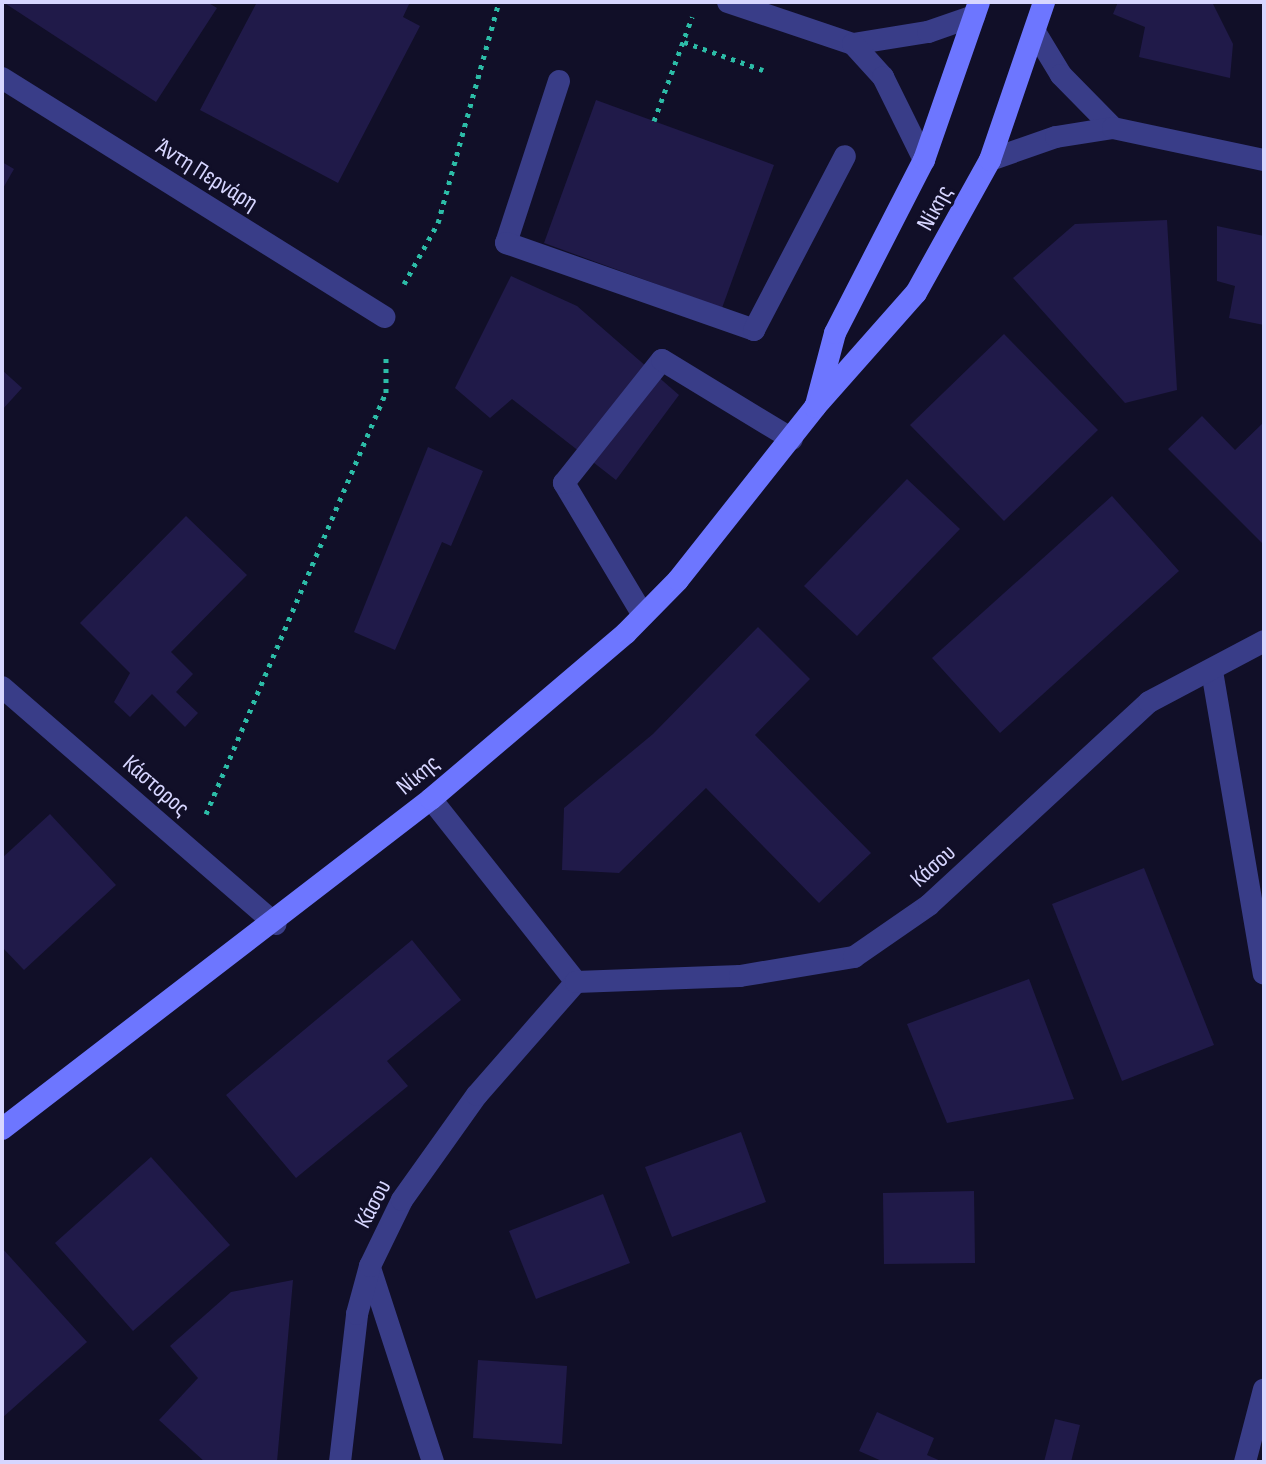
<!DOCTYPE html>
<meta charset="utf-8">
<style>
body{margin:0}
#map{position:relative;width:1266px;height:1464px;overflow:hidden;background:#110f28;font-family:"Sofia Sans Condensed",sans-serif}
div>[style]{position:absolute}
.building>*{inset:0;background:#201a49}
.path>*{height:5px;margin-top:-2.5px;transform-origin:0;background:repeating-linear-gradient(90deg,#2cbca7 0 4px,transparent 0 10px)}
.service>*{height:22px;margin:-11px;padding:0 11px;transform-origin:11px;border-radius:11px;background:#393d88}
.minor>*{height:22px;margin:-11px;padding:0 11px;transform-origin:11px;border-radius:11px;background:#393d88}
.tertiary>*{height:22px;margin:-11px;padding:0 11px;transform-origin:11px;border-radius:11px;background:#393d88}
.secondary>*{height:22px;margin:-11px;padding:0 11px;transform-origin:11px;border-radius:11px;background:#6d76ff}
span{translate:-50% -50%;white-space:nowrap;text-align:center;line-height:1.15;-webkit-text-stroke:6px #110f28;paint-order:stroke}
.street-label{font-size:24px;color:#d7d6ff}
.frame{position:absolute;inset:0;border:4px solid #d7d6ff;pointer-events:none}
</style>
<div id="map">
<div class="building">
<div style="clip-path:polygon(3px 2px,207px 2px,217px 8px,156px 102px)"></div>
<div style="clip-path:polygon(257px 2px,410px 2px,403px 17px,420px 26px,338px 183px,200px 110px)"></div>
<div style="clip-path:polygon(1118px 2px,1212px 2px,1233px 44px,1230px 78px,1139px 57px,1145px 27px,1113px 14px)"></div>
<div style="clip-path:polygon(596px 100px,774px 165px,722px 308px,544px 243px)"></div>
<div style="clip-path:polygon(2px 162px,14px 169px,2px 190px)"></div>
<div style="clip-path:polygon(1167px 220px,1177px 390px,1125px 403px,1013px 278px,1075px 224px)"></div>
<div style="clip-path:polygon(1217px 226px,1264px 236px,1264px 325px,1229px 318px,1235px 286px,1217px 281px)"></div>
<div style="clip-path:polygon(511px 276px,577px 306px,679px 395px,616px 480px,512px 399px,490px 418px,455px 388px)"></div>
<div style="clip-path:polygon(1004px 334px,1098px 430px,1004px 521px,910px 425px)"></div>
<div style="clip-path:polygon(2px 370px,22px 388px,2px 410px)"></div>
<div style="clip-path:polygon(1202px 416px,1235px 450px,1264px 422px,1264px 545px,1168px 449px)"></div>
<div style="clip-path:polygon(428px 447px,483px 471px,451px 546px,442px 542px,395px 650px,354px 632px)"></div>
<div style="clip-path:polygon(907px 479px,960px 529px,857px 636px,804px 586px)"></div>
<div style="clip-path:polygon(1112px 496px,1179px 571px,1000px 733px,932px 658px)"></div>
<div style="clip-path:polygon(186px 516px,247px 575px,171px 652px,193px 674px,176px 692px,198px 713px,185px 727px,152px 694px,130px 717px,114px 702px,130px 673px,80px 623px)"></div>
<div style="clip-path:polygon(758px 627px,810px 679px,755px 735px,871px 853px,819px 903px,706px 788px,619px 873px,562px 870px,564px 808px,653px 734px)"></div>
<div style="clip-path:polygon(50px 814px,116px 885px,24px 970px,2px 947px,2px 858px)"></div>
<div style="clip-path:polygon(1144px 868px,1214px 1045px,1122px 1081px,1052px 904px)"></div>
<div style="clip-path:polygon(412px 940px,461px 1000px,387px 1061px,408px 1086px,296px 1178px,226px 1095px)"></div>
<div style="clip-path:polygon(1029px 979px,1074px 1099px,947px 1123px,907px 1024px)"></div>
<div style="clip-path:polygon(741px 1132px,766px 1202px,672px 1237px,645px 1167px)"></div>
<div style="clip-path:polygon(151px 1157px,230px 1245px,133px 1331px,55px 1243px)"></div>
<div style="clip-path:polygon(974px 1191px,975px 1263px,884px 1264px,883px 1193px)"></div>
<div style="clip-path:polygon(603px 1194px,630px 1263px,536px 1299px,509px 1231px)"></div>
<div style="clip-path:polygon(2px 1248px,87px 1342px,2px 1418px)"></div>
<div style="clip-path:polygon(293px 1280px,277px 1462px,205px 1462px,159px 1420px,198px 1378px,170px 1346px,231px 1292px)"></div>
<div style="clip-path:polygon(478px 1360px,567px 1366px,562px 1444px,473px 1438px)"></div>
<div style="clip-path:polygon(877px 1412px,934px 1438px,927px 1455px,943px 1462px,884px 1462px,859px 1451px)"></div>
<div style="clip-path:polygon(1055px 1419px,1080px 1425px,1071px 1462px,1044px 1462px)"></div>
</div>
<div class="path">
<div style="left:684px;top:42px;width:84px;rotate:19.5deg"></div>
<div style="left:654px;top:121px;width:111px;rotate:-69.9deg"></div>
<div style="left:404px;top:284px;width:70px;rotate:-60.9deg"></div>
<div style="left:438px;top:223px;width:229px;rotate:-74.6deg"></div>
<div style="left:206px;top:814px;width:458px;rotate:-66.9deg"></div>
<div style="left:386px;top:393px;width:40px;rotate:-90deg"></div>
</div>
<div class="service">
<div style="left:559px;top:81px;width:170px;rotate:108.1deg"></div>
<div style="left:506px;top:243px;width:263px;rotate:19.3deg"></div>
<div style="left:754px;top:330px;width:196px;rotate:-62.4deg"></div>
<div style="left:643px;top:615px;width:154px;rotate:-120.9deg"></div>
<div style="left:564px;top:483px;width:157px;rotate:-51.5deg"></div>
<div style="left:662px;top:360px;width:152px;rotate:31.3deg"></div>
</div>
<div class="minor">
<div style="left:1035px;top:32px;width:50px;rotate:58.8deg"></div>
<div style="left:1061px;top:75px;width:74px;rotate:45.5deg"></div>
<div style="left:2px;top:78px;width:451px;rotate:32deg"></div>
<div style="left:990px;top:160px;width:70px;rotate:-19.2deg"></div>
<div style="left:1056px;top:137px;width:58px;rotate:-9deg"></div>
<div style="left:1113px;top:128px;width:154px;rotate:12deg"></div>
<div style="left:1212px;top:671px;width:307px;rotate:80.3deg"></div>
<div style="left:2px;top:687px;width:362px;rotate:40.9deg"></div>
<div style="left:431px;top:799px;width:233px;rotate:51.6deg"></div>
<div style="left:370px;top:1268px;width:204px;rotate:72deg"></div>
<div style="left:340px;top:1462px;width:149px;rotate:-83.4deg"></div>
<div style="left:357px;top:1314px;width:50px;rotate:-74.8deg"></div>
<div style="left:370px;top:1266px;width:73px;rotate:-64.1deg"></div>
<div style="left:402px;top:1200px;width:129px;rotate:-54.5deg"></div>
<div style="left:477px;top:1095px;width:150px;rotate:-48.8deg"></div>
<div style="left:576px;top:982px;width:164px;rotate:-2.1deg"></div>
<div style="left:740px;top:976px;width:116px;rotate:-9.5deg"></div>
<div style="left:854px;top:957px;width:91px;rotate:-34.7deg"></div>
<div style="left:929px;top:905px;width:299px;rotate:-42.7deg"></div>
<div style="left:1149px;top:702px;width:130px;rotate:-27.9deg"></div>
<div style="left:1245px;top:1462px;width:75px;rotate:-75.4deg"></div>
</div>
<div class="tertiary">
<div style="left:728px;top:2px;width:132px;rotate:18.6deg"></div>
<div style="left:853px;top:44px;width:76px;rotate:-9.1deg"></div>
<div style="left:928px;top:32px;width:49px;rotate:-19.2deg"></div>
<div style="left:853px;top:44px;width:45px;rotate:47.7deg"></div>
<div style="left:883px;top:77px;width:93px;rotate:63.7deg"></div>
</div>
<div class="secondary">
<div style="left:816px;top:405px;width:74px;rotate:-75.2deg"></div>
<div style="left:835px;top:333px;width:195px;rotate:-62.8deg"></div>
<div style="left:924px;top:160px;width:167px;rotate:-70.8deg"></div>
<div style="left:2px;top:1129px;width:541px;rotate:-37.57deg"></div>
<div style="left:431px;top:799px;width:256px;rotate:-40.4deg"></div>
<div style="left:626px;top:633px;width:74px;rotate:-45.5deg"></div>
<div style="left:678px;top:580px;width:221px;rotate:-51.6deg"></div>
<div style="left:815px;top:407px;width:152px;rotate:-48.5deg"></div>
<div style="left:916px;top:293px;width:152px;rotate:-60.9deg"></div>
<div style="left:990px;top:160px;width:167px;rotate:-71.1deg"></div>
</div>
<div class="street-label">
<span style="left:207px;top:175px;rotate:32deg">Άντη Περνάρη</span>
<span style="left:935px;top:208px;rotate:-61deg">Νίκης</span>
<span style="left:418px;top:775px;rotate:-40deg">Νίκης</span>
<span style="left:156px;top:786px;rotate:41deg">Κάστορος</span>
<span style="left:933px;top:866px;rotate:-42deg">Κάσου</span>
<span style="left:373px;top:1204px;rotate:-62deg">Κάσου</span>
</div>
<div class="frame"></div>
</div>
